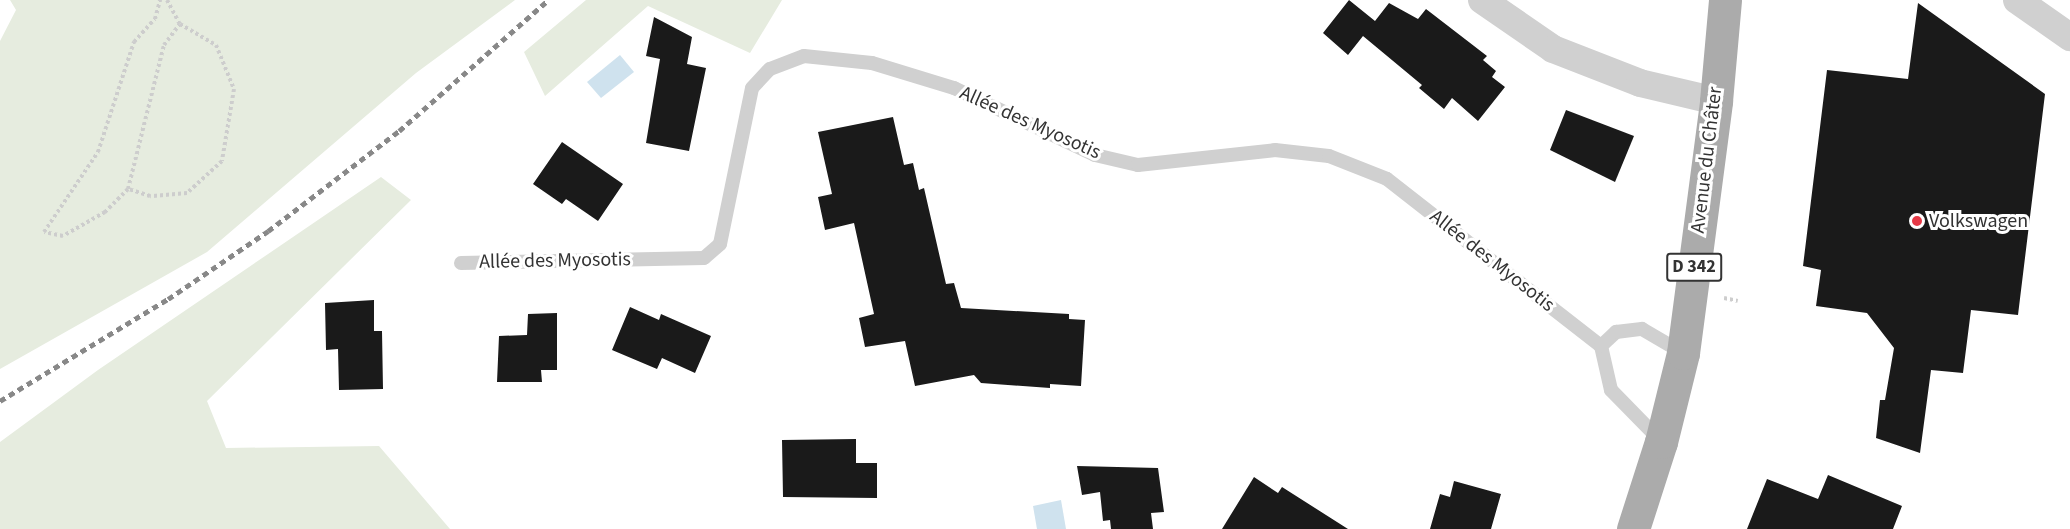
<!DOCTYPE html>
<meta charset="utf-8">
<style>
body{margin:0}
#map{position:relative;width:2070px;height:529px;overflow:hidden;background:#fff;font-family:"Source Sans 3",sans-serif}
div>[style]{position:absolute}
.green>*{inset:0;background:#e6ecdf}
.water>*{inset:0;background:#cfe2ee}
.building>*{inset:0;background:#1a1a1a}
.path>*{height:4px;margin-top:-2px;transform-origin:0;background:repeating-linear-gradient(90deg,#cdcdcd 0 3px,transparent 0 6px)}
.lane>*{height:14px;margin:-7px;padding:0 7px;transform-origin:7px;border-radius:7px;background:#d0d0d0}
.street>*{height:28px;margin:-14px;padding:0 14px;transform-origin:14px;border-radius:14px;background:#d0d0d0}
.primary>*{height:33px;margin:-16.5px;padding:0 16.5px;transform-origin:16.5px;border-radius:16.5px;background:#ababab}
.rail>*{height:4.5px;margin-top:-2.25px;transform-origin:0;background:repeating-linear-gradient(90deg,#888 0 6px,transparent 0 10.5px)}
.dots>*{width:16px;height:16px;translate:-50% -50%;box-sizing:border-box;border:3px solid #fff;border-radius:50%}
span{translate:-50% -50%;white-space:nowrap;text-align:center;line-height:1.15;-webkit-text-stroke:6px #fff;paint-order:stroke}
.shield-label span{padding:2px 4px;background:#fff;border:2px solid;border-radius:4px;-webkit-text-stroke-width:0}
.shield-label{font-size:18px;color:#333;font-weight:700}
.street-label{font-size:20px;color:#333}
.poi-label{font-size:20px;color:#333}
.left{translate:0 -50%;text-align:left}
</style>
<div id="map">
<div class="green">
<div style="clip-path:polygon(10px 0,515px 0,416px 73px,207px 252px,0 369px,0 41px,16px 10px)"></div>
<div style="clip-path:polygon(586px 0,782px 0,750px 53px,648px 6px,545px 96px,524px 52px)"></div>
<div style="clip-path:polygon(381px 177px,411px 200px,207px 401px,226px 448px,379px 446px,450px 529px,0 529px,0 442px,98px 370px)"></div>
</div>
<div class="water">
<div style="clip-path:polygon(620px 55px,634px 72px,601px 98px,587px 82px)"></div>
<div style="clip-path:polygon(1061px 500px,1066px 529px,1037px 529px,1033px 506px)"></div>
</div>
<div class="building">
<div style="clip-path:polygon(1349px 0,1375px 21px,1389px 3px,1418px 19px,1426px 9px,1487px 56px,1483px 60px,1496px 71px,1492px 77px,1505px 87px,1478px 121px,1452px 98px,1444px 109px,1419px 88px,1422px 85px,1363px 36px,1348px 55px,1323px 33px)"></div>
<div style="clip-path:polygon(1918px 3px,2045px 94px,2018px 315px,1971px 310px,1963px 373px,1931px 370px,1920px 453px,1876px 438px,1880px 400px,1885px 400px,1894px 348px,1867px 313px,1816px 306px,1821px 270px,1803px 266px,1827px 70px,1908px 79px)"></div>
<div style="clip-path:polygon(654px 17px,692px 37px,687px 64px,706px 68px,689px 151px,646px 143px,660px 59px,646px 56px)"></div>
<div style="clip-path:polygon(1566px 110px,1634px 136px,1615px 182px,1550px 150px)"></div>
<div style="clip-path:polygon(893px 117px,904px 165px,913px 163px,919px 190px,924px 188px,946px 284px,954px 283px,961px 308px,1069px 314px,1069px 319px,1085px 320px,1081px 386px,1050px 384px,1050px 388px,981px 383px,974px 375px,915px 386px,905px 341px,865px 347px,859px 318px,874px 314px,854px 223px,825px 230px,818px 197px,832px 194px,818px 132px)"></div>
<div style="clip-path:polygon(562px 142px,623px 184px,598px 221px,566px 199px,562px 204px,533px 184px)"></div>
<div style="clip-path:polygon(374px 300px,374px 331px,382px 331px,383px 389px,339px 390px,338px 349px,326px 350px,325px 303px)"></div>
<div style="clip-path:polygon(630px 307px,659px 320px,661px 314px,711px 336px,695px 373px,662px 358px,657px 369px,612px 350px)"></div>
<div style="clip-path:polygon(557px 313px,557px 370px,541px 370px,542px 382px,497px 382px,499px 336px,527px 335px,528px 314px)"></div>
<div style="clip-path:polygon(856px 439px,856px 463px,877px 463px,877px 498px,783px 497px,782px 440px)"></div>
<div style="clip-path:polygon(1077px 466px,1158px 468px,1164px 512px,1151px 513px,1153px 529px,1111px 529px,1110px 520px,1103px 521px,1100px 492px,1082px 495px)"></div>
<div style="clip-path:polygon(1828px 475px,1902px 506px,1893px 529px,1747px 529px,1767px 479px,1818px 499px)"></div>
<div style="clip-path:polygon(1254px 477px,1278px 493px,1282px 487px,1348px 529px,1222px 529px)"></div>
<div style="clip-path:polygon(1454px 481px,1501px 494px,1491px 529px,1430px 529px,1440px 494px,1450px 497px)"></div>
</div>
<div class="path">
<div style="left:167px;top:0;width:27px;rotate:62deg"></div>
<div style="left:180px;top:24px;width:42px;rotate:30.3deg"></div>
<div style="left:216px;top:45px;width:48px;rotate:67.8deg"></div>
<div style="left:234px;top:89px;width:73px;rotate:99.5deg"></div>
<div style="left:222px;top:161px;width:47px;rotate:137.6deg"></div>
<div style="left:187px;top:193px;width:37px;rotate:175deg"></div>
<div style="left:150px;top:196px;width:23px;rotate:-162deg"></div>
<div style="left:128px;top:189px;width:148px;rotate:-76deg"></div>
<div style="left:164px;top:45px;width:26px;rotate:-53deg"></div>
<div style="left:128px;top:189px;width:33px;rotate:135deg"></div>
<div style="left:105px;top:212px;width:48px;rotate:150.3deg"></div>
<div style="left:63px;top:236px;width:19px;rotate:-168deg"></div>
<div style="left:44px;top:232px;width:97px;rotate:-56deg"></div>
<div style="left:98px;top:152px;width:116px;rotate:-71.9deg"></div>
<div style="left:134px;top:42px;width:31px;rotate:-48deg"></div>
<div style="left:155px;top:19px;width:20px;rotate:-75deg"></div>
<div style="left:1724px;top:298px;width:14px;rotate:12deg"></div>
</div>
<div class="lane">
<div style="left:461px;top:263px;width:243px;rotate:-1.2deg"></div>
<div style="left:704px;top:258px;width:21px;rotate:-41deg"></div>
<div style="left:720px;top:244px;width:159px;rotate:-78.4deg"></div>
<div style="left:752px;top:88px;width:26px;rotate:-47deg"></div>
<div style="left:770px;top:69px;width:36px;rotate:-21deg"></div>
<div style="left:804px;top:56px;width:68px;rotate:5.9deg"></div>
<div style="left:872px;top:63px;width:86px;rotate:17deg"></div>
<div style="left:954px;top:88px;width:156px;rotate:25.4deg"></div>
<div style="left:1095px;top:155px;width:44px;rotate:13.1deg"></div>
<div style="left:1138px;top:165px;width:138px;rotate:-6.2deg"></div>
<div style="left:1275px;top:150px;width:54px;rotate:6.3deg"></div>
<div style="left:1329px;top:156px;width:62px;rotate:21.6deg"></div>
<div style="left:1387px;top:179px;width:271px;rotate:38deg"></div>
<div style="left:1601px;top:346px;width:45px;rotate:77.2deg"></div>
<div style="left:1611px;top:390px;width:69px;rotate:45.6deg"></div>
<div style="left:1601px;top:346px;width:21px;rotate:-43deg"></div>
<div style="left:1616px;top:332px;width:26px;rotate:-7deg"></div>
<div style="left:1642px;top:329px;width:48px;rotate:30.3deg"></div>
</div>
<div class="street">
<div style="left:1482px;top:0;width:86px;rotate:34.6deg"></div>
<div style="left:1553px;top:49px;width:93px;rotate:21.3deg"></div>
<div style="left:1640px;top:83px;width:78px;rotate:13.3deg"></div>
<div style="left:2017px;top:0;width:65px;rotate:34.9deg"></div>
</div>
<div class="primary">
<div style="left:1633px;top:529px;width:91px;rotate:-72.2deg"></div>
<div style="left:1661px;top:442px;width:92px;rotate:-76.1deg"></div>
<div style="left:1683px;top:353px;width:254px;rotate:-82.5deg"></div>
<div style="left:1716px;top:101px;width:101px;rotate:-84.9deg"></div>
</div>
<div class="rail">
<div style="left:0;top:401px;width:197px;rotate:-31.3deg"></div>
<div style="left:168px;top:299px;width:121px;rotate:-34.2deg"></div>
<div style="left:268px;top:231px;width:165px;rotate:-37.4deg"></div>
<div style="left:399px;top:131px;width:198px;rotate:-41.3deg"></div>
</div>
<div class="dots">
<div style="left:1917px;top:221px;background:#e63946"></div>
</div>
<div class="shield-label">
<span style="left:1694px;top:267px">D 342</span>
</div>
<div class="street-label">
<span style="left:1030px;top:123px;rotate:24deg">Allée des Myosotis</span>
<span style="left:1707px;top:160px;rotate:-83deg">Avenue du Châter</span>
<span style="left:555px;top:261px;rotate:-1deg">Allée des Myosotis</span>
<span style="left:1492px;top:261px;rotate:38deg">Allée des Myosotis</span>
</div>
<div class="poi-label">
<span class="left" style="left:1929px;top:221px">Volkswagen</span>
</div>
</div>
